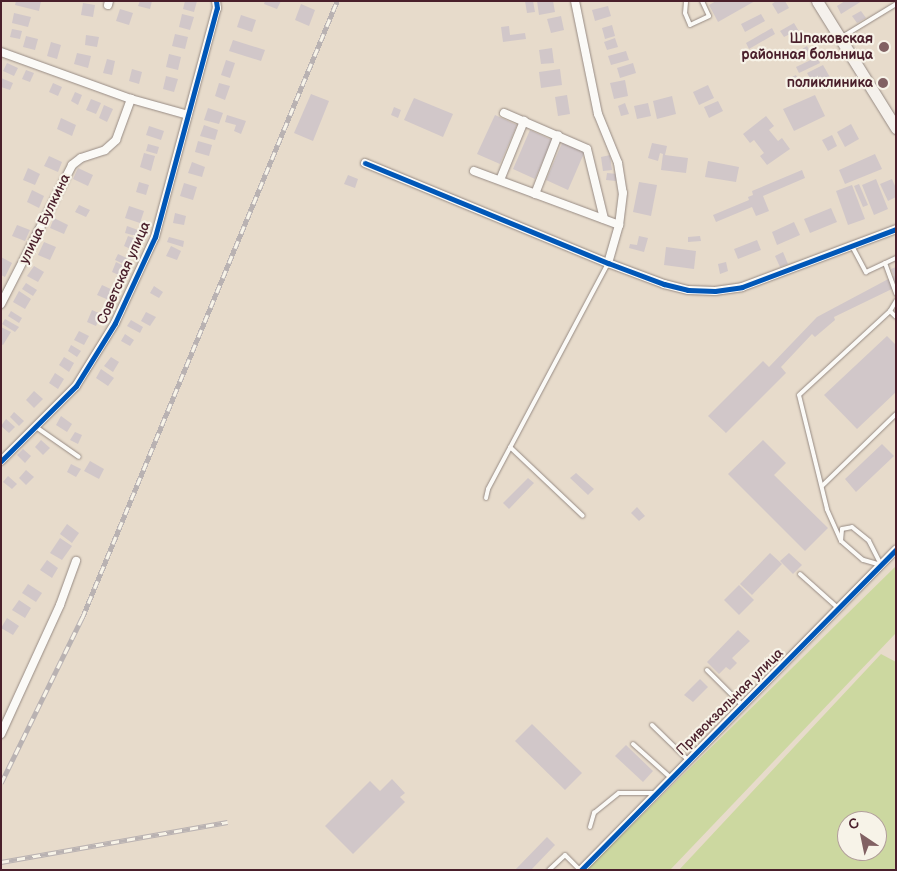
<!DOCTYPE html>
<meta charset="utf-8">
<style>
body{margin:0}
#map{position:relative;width:897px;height:871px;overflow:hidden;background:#e7dbcb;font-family:"Balsamiq Sans",sans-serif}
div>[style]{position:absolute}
.green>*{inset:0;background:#ccd8a0}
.building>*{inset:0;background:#d1c7c9}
.roads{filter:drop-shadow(0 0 1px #978b84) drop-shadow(0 0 1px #978b84)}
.lane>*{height:4px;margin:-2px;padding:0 2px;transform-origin:2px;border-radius:2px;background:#fbfaf7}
.street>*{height:8px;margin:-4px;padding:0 4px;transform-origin:4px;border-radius:4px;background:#fbfaf7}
.secondary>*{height:11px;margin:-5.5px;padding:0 5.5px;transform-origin:5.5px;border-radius:5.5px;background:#f5f1ec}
.rail>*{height:4.5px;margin-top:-2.25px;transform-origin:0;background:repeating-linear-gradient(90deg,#f7f3e8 0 8px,#b9b2b2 0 16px);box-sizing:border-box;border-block:1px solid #b9b2b2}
.cycleway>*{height:5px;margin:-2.5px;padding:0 2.5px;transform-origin:2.5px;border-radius:2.5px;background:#0057b8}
.dots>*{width:14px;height:14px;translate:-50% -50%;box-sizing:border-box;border:2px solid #f7f3e8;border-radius:50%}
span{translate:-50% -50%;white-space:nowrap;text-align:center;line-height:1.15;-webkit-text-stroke:4.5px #f7f3e8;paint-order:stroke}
.poi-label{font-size:14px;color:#4a1f2b;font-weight:700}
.right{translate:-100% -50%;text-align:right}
.street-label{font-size:14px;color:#4a1f2b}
.frame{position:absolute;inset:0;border:2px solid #4a1f2b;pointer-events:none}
.north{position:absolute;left:837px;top:811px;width:50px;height:50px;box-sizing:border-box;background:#f7f3e8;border:1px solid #b29e9c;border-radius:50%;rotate:326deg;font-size:14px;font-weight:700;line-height:20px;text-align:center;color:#4a1f2b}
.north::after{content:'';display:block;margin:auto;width:18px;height:22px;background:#816163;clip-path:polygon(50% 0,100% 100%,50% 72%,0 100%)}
</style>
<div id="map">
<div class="green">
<div style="clip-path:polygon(896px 566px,896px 633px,670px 870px,586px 870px)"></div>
<div style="clip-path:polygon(evenodd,881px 654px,896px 662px,896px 870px,679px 870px,881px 654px,847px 821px,877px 821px,877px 851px,847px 851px,847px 821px)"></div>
</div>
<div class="building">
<div style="clip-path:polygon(16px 1px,41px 1px,39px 11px,15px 5px)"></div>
<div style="clip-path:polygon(140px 1px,152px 1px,150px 9px,138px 6px)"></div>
<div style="clip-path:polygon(185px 1px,197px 1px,194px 12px,183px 9px)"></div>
<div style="clip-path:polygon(265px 1px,281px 1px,277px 9px,264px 4px)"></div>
<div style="clip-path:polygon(525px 1px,533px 1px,535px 12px,527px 13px)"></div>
<div style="clip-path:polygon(537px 1px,553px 1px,555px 12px,539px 15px)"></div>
<div style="clip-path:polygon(716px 1px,755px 1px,718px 22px,709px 5px)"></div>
<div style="clip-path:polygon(776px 1px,785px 1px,789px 8px,778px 14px,772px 4px)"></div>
<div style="clip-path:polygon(845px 1px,862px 1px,841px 14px,837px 6px)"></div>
<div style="clip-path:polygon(83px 3px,95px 5px,93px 17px,81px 15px)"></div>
<div style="clip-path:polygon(301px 4px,315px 10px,309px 26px,295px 20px)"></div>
<div style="clip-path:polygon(608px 6px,611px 16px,595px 21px,592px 10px)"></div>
<div style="clip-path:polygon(120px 9px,133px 13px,129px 25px,116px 21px)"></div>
<div style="clip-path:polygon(861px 11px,866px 18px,857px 23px,852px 16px)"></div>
<div style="clip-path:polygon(14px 13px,31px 17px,28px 27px,12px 23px)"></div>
<div style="clip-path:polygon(182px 14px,194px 17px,190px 30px,179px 27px)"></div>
<div style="clip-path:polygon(761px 14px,765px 21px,745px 32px,741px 24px)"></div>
<div style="clip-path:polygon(241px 15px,256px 20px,252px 32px,237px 27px)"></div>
<div style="clip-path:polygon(561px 16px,564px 30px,551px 33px,547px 19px)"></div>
<div style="clip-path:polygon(794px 23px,803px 38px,794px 43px,790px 34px,784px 37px,780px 31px)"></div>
<div style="clip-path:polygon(612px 25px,615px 36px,605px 39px,602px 28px)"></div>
<div style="clip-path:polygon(509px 26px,510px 35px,525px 33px,526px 39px,503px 42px,501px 27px)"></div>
<div style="clip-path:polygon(772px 28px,775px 34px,749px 49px,746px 43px)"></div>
<div style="clip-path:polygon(12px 29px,22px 31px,20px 39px,10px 37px)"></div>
<div style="clip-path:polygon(175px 34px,188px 37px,185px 49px,172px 46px)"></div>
<div style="clip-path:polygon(86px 35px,99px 37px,97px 47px,85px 45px)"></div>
<div style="clip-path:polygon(26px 36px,38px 39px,35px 50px,23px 47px)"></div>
<div style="clip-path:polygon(615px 38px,618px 47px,607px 50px,604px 42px)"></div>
<div style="clip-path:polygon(233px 40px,265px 50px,261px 61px,229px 51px)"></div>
<div style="clip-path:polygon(51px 42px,61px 45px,57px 59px,47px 56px)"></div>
<div style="clip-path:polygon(807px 46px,811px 54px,799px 60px,795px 53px)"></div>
<div style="clip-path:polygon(552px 48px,554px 63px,541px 64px,539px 50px)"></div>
<div style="clip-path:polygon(626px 51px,629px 60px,611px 65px,608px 56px)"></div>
<div style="clip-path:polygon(77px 53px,91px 56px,88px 68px,74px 64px)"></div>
<div style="clip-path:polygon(169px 54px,181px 57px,178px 70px,166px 67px)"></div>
<div style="clip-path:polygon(817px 57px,820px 63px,799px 73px,796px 67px)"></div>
<div style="clip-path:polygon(107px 59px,115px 61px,112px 75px,103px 73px)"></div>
<div style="clip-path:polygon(226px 60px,235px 63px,230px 78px,221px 75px)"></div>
<div style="clip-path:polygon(7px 63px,18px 68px,14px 76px,3px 71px)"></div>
<div style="clip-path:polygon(633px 63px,636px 73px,620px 78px,617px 68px)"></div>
<div style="clip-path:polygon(823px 65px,831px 79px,815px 87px,807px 73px)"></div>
<div style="clip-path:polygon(132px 69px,142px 72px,139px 84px,129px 81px)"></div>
<div style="clip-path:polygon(560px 69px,562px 85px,541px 88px,539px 72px)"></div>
<div style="clip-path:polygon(26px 70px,34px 73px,30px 82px,22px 79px)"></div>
<div style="clip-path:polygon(796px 75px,800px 84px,792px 88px,788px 79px)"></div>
<div style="clip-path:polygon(166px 76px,178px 79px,174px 92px,163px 89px)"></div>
<div style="clip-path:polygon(1px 78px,13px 83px,10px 90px,1px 87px)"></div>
<div style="clip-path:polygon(625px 80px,628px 96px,614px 99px,610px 83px)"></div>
<div style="clip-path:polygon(53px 83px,62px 87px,58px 96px,49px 92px)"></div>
<div style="clip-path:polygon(219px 83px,230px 86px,225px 100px,215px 96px)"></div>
<div style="clip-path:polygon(708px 85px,714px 98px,699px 105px,693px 92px)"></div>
<div style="clip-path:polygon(75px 92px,82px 95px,78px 105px,71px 101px)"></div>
<div style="clip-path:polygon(311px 94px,329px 101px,313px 141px,294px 133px)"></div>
<div style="clip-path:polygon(567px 95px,570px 114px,558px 116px,555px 97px)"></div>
<div style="clip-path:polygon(815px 95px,825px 116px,794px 131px,783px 109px)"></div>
<div style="clip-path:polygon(672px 96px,676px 114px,657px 119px,653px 101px)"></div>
<div style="clip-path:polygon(414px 98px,453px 114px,443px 137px,404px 120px)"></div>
<div style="clip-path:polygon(91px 99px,101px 103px,96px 114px,86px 110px)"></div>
<div style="clip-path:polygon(718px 101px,723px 111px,709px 118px,704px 107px)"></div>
<div style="clip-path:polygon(625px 103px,629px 114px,621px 116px,618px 106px)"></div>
<div style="clip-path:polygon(648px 103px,651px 116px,637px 119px,634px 106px)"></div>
<div style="clip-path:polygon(104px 105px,113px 109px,107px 122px,99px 118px)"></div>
<div style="clip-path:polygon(394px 107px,401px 110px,398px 118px,391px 115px)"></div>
<div style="clip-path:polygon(208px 108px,223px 113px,219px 124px,204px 120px)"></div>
<div style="clip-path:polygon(227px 115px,246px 121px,241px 134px,234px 131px,236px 125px,225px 122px)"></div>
<div style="clip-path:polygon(495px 115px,517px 125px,500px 164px,477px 154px)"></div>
<div style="clip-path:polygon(766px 116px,774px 126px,769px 130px,778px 141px,782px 138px,790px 149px,767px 165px,760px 156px,764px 153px,754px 140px,750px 143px,743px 134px)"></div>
<div style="clip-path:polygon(61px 118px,76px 125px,72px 136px,57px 129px)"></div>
<div style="clip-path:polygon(851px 124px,859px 139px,845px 147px,837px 132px)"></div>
<div style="clip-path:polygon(204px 125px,218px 130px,215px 140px,200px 136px)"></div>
<div style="clip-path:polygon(149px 126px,164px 131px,161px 140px,146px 135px)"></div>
<div style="clip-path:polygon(530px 130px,552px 140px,535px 179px,513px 169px)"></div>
<div style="clip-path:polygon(832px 135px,837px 146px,828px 151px,822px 140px)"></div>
<div style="clip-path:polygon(198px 141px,212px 145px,209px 156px,195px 152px)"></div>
<div style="clip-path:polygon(563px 141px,585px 151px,568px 190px,546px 180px)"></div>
<div style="clip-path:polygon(652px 143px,667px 146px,665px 155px,688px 158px,686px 173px,661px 170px,663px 154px,660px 153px,658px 161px,648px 158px)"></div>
<div style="clip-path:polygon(148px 144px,159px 147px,157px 154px,146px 151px)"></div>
<div style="clip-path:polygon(144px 153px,155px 156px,151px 171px,140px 167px)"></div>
<div style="clip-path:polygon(875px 154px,882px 169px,845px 184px,839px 170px)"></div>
<div style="clip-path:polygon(610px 155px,612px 170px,603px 171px,601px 157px)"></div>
<div style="clip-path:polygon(49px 156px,62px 162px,58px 172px,44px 166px)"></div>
<div style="clip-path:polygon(708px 161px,739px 167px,736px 182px,705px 177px)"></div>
<div style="clip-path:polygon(192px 162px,205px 167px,202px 177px,188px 173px)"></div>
<div style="clip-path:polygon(28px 168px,40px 174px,35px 185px,23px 180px)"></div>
<div style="clip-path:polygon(78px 168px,93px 175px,88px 186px,73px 179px)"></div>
<div style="clip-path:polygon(802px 170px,805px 178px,763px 196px,769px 211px,756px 216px,752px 207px,716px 222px,713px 215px,749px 200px,748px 197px,753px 195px,752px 191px)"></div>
<div style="clip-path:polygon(607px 173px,617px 174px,616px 181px,606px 180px)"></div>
<div style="clip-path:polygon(348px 175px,358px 179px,355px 188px,344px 184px)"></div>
<div style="clip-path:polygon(876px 179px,888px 209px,874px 215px,862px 185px)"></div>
<div style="clip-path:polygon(892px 179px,896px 188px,896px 197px,888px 201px,880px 184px)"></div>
<div style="clip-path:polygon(139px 182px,149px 185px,146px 195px,136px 192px)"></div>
<div style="clip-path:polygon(639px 182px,657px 185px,651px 216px,633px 212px)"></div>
<div style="clip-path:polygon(184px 183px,197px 187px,193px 200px,180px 196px)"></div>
<div style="clip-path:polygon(859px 184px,868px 205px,863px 207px,854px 186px)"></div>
<div style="clip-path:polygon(852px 185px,865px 219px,848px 225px,836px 191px)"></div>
<div style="clip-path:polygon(32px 190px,44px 196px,39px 208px,27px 202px)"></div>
<div style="clip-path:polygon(79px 205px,90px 210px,86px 217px,75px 212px)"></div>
<div style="clip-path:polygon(129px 206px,144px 211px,140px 223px,125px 218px)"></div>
<div style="clip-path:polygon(831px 208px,837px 222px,810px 233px,804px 219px)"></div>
<div style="clip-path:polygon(175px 213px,186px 216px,184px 225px,173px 223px)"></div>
<div style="clip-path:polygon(54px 218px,68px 225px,64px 234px,50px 228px)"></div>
<div style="clip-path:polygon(794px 222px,800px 235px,777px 245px,772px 232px)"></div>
<div style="clip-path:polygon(17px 225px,30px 230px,25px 241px,12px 236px)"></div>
<div style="clip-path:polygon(127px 226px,138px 230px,136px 236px,125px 233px)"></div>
<div style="clip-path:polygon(128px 236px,139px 240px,135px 251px,124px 246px)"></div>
<div style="clip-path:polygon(639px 236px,648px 238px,644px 252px,629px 248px,630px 244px,637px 245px)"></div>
<div style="clip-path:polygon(700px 236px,701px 241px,688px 242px,688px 237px)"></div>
<div style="clip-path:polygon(169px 237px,184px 241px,183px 247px,167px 242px)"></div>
<div style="clip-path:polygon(757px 240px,761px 250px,738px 259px,734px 249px)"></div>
<div style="clip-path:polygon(44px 242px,56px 247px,50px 260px,38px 255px)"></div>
<div style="clip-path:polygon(171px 246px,181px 251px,177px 260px,166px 256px)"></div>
<div style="clip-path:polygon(666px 247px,696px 251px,694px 269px,664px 265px)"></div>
<div style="clip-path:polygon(783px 252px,788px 264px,780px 267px,775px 256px)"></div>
<div style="clip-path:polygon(118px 254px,131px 260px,128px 266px,115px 260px)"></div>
<div style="clip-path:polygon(1px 257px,12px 263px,5px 277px,1px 275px)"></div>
<div style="clip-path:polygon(116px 262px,128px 268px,123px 277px,112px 272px)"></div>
<div style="clip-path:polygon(726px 262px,728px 271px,720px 274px,718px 264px)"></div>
<div style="clip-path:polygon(34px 266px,44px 272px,38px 282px,27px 276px)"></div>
<div style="clip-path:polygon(896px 267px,896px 287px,834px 317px,835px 320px,815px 337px,812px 334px,781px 367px,786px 373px,726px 433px,708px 416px,763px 361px,769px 367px,817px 317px,894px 276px,891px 269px)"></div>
<div style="clip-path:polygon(26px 283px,37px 290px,33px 296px,22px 289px)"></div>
<div style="clip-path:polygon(102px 285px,115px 291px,111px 301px,97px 295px)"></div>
<div style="clip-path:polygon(154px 286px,163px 292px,159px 298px,150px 293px)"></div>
<div style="clip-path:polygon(19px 291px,31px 299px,25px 309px,13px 302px)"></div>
<div style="clip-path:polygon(92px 310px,101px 314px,96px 326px,87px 322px)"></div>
<div style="clip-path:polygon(11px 311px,22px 318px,19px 323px,8px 316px)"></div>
<div style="clip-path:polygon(146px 312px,156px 317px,150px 326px,141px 321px)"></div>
<div style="clip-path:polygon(5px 319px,19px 327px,15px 332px,2px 324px)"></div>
<div style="clip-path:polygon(131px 320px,143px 327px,140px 333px,127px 326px)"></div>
<div style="clip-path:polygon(1px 327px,11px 332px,3px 345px,1px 344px)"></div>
<div style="clip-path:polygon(79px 331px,89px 336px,84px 345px,74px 340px)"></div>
<div style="clip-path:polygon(125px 334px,134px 340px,130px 346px,121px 341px)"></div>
<div style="clip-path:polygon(887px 336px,896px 345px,896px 392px,857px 429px,824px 395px)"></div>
<div style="clip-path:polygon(71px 345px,81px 351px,77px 357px,68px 351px)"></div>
<div style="clip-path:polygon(64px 357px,74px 363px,69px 372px,59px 365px)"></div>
<div style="clip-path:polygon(111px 357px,119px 362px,113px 372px,104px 366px)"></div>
<div style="clip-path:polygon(101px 369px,114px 378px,108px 386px,96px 378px)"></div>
<div style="clip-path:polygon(55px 373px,64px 379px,58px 389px,49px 383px)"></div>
<div style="clip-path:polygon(34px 391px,43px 399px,34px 408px,26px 400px)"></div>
<div style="clip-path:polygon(14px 412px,24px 421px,19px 426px,10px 417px)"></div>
<div style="clip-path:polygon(61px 416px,72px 424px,67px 432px,56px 425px)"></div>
<div style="clip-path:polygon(6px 419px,15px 427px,9px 433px,1px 426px)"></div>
<div style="clip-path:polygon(75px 432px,82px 435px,78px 444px,70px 440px)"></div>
<div style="clip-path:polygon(41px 440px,50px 448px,43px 455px,35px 447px)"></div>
<div style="clip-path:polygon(763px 440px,786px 463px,774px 475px,828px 528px,805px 551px,728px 474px)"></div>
<div style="clip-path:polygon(882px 444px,894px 456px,856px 492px,845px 479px)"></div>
<div style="clip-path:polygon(23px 449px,31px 456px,25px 463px,17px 455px)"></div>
<div style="clip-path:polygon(90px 461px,104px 469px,99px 479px,84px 471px)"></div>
<div style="clip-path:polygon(71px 464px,81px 469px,76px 477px,67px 472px)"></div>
<div style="clip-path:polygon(26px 470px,34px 477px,26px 485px,19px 478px)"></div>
<div style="clip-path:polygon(576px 473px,594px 489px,588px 495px,570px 478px)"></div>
<div style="clip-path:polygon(8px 476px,17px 484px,12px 489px,3px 482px)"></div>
<div style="clip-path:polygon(528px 478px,534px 483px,509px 509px,503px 503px)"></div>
<div style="clip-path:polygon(637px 507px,645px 516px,639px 521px,631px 513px)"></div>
<div style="clip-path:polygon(67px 524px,79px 533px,72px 543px,60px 534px)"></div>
<div style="clip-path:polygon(60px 538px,72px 546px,62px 560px,50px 553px)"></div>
<div style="clip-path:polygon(770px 553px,782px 564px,752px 595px,740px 584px)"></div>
<div style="clip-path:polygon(789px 553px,802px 565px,793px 574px,780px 561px)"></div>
<div style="clip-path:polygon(47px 560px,58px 568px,52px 578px,40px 570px)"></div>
<div style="clip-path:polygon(28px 584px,42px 593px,36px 602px,22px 593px)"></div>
<div style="clip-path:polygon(739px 585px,754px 600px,739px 615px,724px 600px)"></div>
<div style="clip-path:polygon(19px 600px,31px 608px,25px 618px,12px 610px)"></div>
<div style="clip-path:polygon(7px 618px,19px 626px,13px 635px,1px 628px)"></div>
<div style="clip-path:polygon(738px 630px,750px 641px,732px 658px,737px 663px,730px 670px,726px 667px,719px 674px,707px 662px)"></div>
<div style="clip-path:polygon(700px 679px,708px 687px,693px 702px,684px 695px)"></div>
<div style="clip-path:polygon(532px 724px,582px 773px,565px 790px,515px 741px)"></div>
<div style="clip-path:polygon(626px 745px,653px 771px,643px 782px,615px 756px)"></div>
<div style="clip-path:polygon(392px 779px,405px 793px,400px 797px,405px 802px,353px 854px,325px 826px,370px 781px,380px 791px)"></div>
<div style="clip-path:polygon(547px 837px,555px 845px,531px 870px,515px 870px)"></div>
</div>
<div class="roads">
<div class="lane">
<div style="left:686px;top:2px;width:11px;rotate:95deg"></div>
<div style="left:685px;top:13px;width:13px;rotate:67deg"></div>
<div style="left:690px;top:25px;width:21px;rotate:-25deg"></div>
<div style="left:709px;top:16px;width:17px;rotate:-115deg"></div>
<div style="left:842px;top:37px;width:63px;rotate:-31.4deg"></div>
<div style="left:852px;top:246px;width:30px;rotate:62deg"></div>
<div style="left:866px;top:272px;width:33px;rotate:-25deg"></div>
<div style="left:885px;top:263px;width:33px;rotate:70deg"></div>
<div style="left:890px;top:311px;width:12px;rotate:-59deg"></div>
<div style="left:36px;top:427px;width:52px;rotate:34.9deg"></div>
<div style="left:510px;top:447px;width:100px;rotate:43.4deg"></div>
<div style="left:822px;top:486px;width:103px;rotate:-44.2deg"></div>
<div style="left:486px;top:498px;width:9px;rotate:-77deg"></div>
<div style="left:488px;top:489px;width:256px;rotate:-62deg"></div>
<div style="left:841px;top:541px;width:12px;rotate:-85deg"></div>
<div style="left:842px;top:529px;width:10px;rotate:-11deg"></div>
<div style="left:852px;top:527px;width:22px;rotate:39deg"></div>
<div style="left:869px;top:541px;width:27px;rotate:63deg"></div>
<div style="left:881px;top:565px;width:19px;rotate:-164deg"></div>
<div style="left:863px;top:560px;width:29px;rotate:-139deg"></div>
<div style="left:841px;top:541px;width:35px;rotate:-114deg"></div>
<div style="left:827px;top:509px;width:117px;rotate:-103.8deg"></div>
<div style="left:799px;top:395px;width:124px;rotate:-42.7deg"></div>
<div style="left:890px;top:311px;width:8px;rotate:45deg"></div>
<div style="left:800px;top:574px;width:51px;rotate:41.8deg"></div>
<div style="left:707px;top:670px;width:49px;rotate:45deg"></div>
<div style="left:652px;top:725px;width:50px;rotate:44.2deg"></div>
<div style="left:633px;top:744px;width:51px;rotate:41.8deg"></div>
<div style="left:590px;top:827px;width:15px;rotate:-74deg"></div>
<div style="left:594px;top:813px;width:32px;rotate:-39deg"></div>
<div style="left:619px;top:793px;width:36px"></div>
<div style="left:549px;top:870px;width:22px;rotate:-43deg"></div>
<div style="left:565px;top:855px;width:21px;rotate:45deg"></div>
</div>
<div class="street">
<div style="left:575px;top:1px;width:115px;rotate:78.5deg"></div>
<div style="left:598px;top:114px;width:53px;rotate:67.8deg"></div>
<div style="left:618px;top:163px;width:30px;rotate:81deg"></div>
<div style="left:623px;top:193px;width:32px;rotate:97deg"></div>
<div style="left:619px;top:225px;width:40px;rotate:106deg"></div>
<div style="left:108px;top:5px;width:4px;rotate:-76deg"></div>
<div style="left:1px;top:52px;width:138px;rotate:19.9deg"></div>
<div style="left:131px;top:99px;width:59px;rotate:15.7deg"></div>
<div style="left:504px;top:113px;width:90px;rotate:23.4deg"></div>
<div style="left:587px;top:149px;width:72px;rotate:76.3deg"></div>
<div style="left:365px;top:163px;width:263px;rotate:22.4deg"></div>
<div style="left:608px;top:263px;width:60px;rotate:20.6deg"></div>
<div style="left:664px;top:284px;width:25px;rotate:14deg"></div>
<div style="left:688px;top:290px;width:27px;rotate:2deg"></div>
<div style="left:715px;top:291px;width:27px;rotate:-8deg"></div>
<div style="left:742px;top:287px;width:165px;rotate:-20.6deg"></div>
<div style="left:474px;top:171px;width:155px;rotate:20.4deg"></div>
<div style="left:500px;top:180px;width:64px;rotate:-67.9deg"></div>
<div style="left:535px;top:194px;width:63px;rotate:-68.7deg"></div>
<div style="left:1px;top:304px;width:156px;rotate:-62.9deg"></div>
<div style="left:72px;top:165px;width:11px;rotate:-38deg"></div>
<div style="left:81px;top:158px;width:25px;rotate:-18deg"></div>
<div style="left:105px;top:150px;width:15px;rotate:-42deg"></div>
<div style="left:116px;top:140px;width:44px;rotate:-69.9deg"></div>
<div style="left:1px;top:461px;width:106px;rotate:-45deg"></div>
<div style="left:76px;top:386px;width:74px;rotate:-58.2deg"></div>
<div style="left:115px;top:323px;width:95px;rotate:-65.1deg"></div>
<div style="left:155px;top:237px;width:237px;rotate:-74.9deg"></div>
<div style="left:217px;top:8px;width:7px;rotate:-98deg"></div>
<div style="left:1px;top:734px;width:142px;rotate:-65.4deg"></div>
<div style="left:60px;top:605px;width:47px;rotate:-70deg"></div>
<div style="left:581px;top:870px;width:449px;rotate:-45.5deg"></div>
</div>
<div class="secondary">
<div style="left:817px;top:1px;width:150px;rotate:58.1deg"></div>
</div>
</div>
<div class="rail">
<div style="left:1px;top:783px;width:184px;rotate:-63.9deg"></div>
<div style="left:82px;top:618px;width:668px;rotate:-67.55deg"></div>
<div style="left:1px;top:862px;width:230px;rotate:-10deg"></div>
</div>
<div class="cycleway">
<div style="left:365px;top:163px;width:263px;rotate:22.4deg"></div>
<div style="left:608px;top:263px;width:60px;rotate:20.6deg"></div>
<div style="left:664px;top:284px;width:25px;rotate:14deg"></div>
<div style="left:688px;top:290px;width:27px;rotate:2deg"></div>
<div style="left:715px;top:291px;width:27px;rotate:-8deg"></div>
<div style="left:742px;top:287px;width:165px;rotate:-20.6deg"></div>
<div style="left:1px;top:461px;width:106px;rotate:-45deg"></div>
<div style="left:76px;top:386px;width:74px;rotate:-58.2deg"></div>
<div style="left:115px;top:323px;width:95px;rotate:-65.1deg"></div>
<div style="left:155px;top:237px;width:237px;rotate:-74.9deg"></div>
<div style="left:217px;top:8px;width:7px;rotate:-98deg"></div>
<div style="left:581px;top:870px;width:449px;rotate:-45.5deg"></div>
</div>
<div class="dots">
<div style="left:884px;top:47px;background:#816163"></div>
<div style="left:883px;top:83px;background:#816163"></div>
</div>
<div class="poi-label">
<span class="right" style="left:873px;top:47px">Шпаковская<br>районная больница</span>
<span class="right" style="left:873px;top:83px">поликлиника</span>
</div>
<div class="street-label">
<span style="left:45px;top:219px;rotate:-64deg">улица Булкина</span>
<span style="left:124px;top:273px;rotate:-66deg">Советская улица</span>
<span style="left:730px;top:702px;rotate:-45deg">Привокзальная улица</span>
</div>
<div class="frame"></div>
<div class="north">С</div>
</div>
